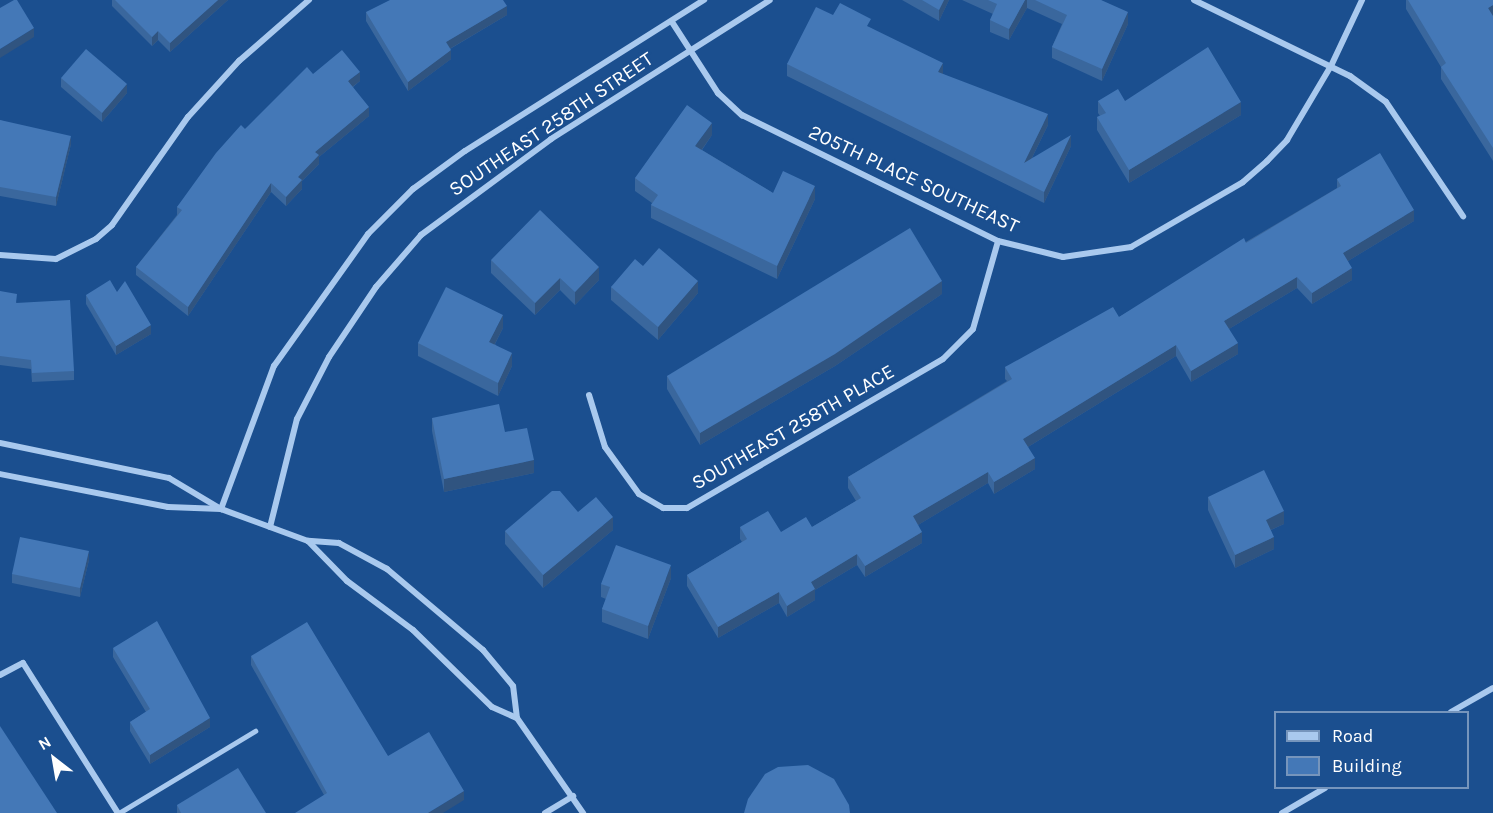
<!DOCTYPE html>
<style>
body{margin:0}
#map{position:relative;width:1493px;height:813px;overflow:hidden;background:#1b4f8f;font-family:Karla,sans-serif}
div>[style]{position:absolute}
.service>*{height:4.5px;margin:-2.25px;padding:0 2.25px;transform-origin:2.25px;border-radius:2.25px;background:#a9c9ee}
.minor>*{height:6px;margin:-3px;padding:0 3px;transform-origin:3px;border-radius:3px;background:#a9c9ee}
.wall>*{inset:0;background:#3a679d}
.shaded-wall>*{inset:0;background:#305480}
.building>*{inset:0;background:#4478b7}
span{translate:-50% -50%;white-space:nowrap;text-align:center;line-height:1.15;-webkit-text-stroke:4.5px #1b4f8f;paint-order:stroke}
.street-label{font-size:20px;color:#fff}
.legend{position:absolute;left:1274px;top:711px;width:195px;height:78px;box-sizing:border-box;background:#1b4f8f;border:2px solid #7695bc;margin:0;padding:8px 10px;list-style:none;font-size:18px;color:#fff}
.legend li{display:flex;align-items:center;gap:12px;height:30px}
.legend b{width:30px;border:2px solid #7695bc}
.north{position:absolute;left:24px;top:729px;width:60px;height:60px;-webkit-text-stroke:4px #1b4f8f;paint-order:stroke;rotate:329deg;font-size:16px;font-weight:700;line-height:24px;text-align:center;color:#fff}
.north::after{content:'';display:block;margin:auto;width:21px;height:27px;background:#fff;clip-path:polygon(50% 0,100% 100%,50% 72%,0 100%)}
</style>
<div id="map">
<div class="service">
<div style="left:119px;top:813px;width:159px;rotate:-31.1deg"></div>
</div>
<div class="minor">
<div style="left:1194px;top:0;width:174px;rotate:26deg"></div>
<div style="left:1350px;top:76px;width:44px;rotate:35.8deg"></div>
<div style="left:1386px;top:102px;width:138px;rotate:56deg"></div>
<div style="left:672px;top:22px;width:85px;rotate:57.1deg"></div>
<div style="left:718px;top:93px;width:33px;rotate:43deg"></div>
<div style="left:742px;top:115px;width:285px;rotate:26.2deg"></div>
<div style="left:998px;top:241px;width:67px;rotate:13.8deg"></div>
<div style="left:1063px;top:257px;width:69px;rotate:-8.4deg"></div>
<div style="left:1131px;top:247px;width:129px;rotate:-30.1deg"></div>
<div style="left:1243px;top:182px;width:32px;rotate:-41deg"></div>
<div style="left:1267px;top:161px;width:29px;rotate:-46deg"></div>
<div style="left:1287px;top:140px;width:86px;rotate:-59.3deg"></div>
<div style="left:1331px;top:66px;width:73px;rotate:-64.8deg"></div>
<div style="left:0;top:255px;width:56px;rotate:4.1deg"></div>
<div style="left:56px;top:259px;width:45px;rotate:-26.6deg"></div>
<div style="left:96px;top:239px;width:21px;rotate:-41deg"></div>
<div style="left:112px;top:225px;width:132px;rotate:-54.9deg"></div>
<div style="left:188px;top:117px;width:76px;rotate:-47.7deg"></div>
<div style="left:239px;top:61px;width:93px;rotate:-41.1deg"></div>
<div style="left:589px;top:395px;width:54px;rotate:72.9deg"></div>
<div style="left:605px;top:447px;width:58px;rotate:54.1deg"></div>
<div style="left:639px;top:494px;width:28px;rotate:30deg"></div>
<div style="left:663px;top:508px;width:24px"></div>
<div style="left:687px;top:508px;width:296px;rotate:-30.2deg"></div>
<div style="left:943px;top:359px;width:42px;rotate:-45deg"></div>
<div style="left:973px;top:329px;width:91px;rotate:-74.1deg"></div>
<div style="left:0;top:443px;width:173px;rotate:11.7deg"></div>
<div style="left:169px;top:478px;width:61px;rotate:30.8deg"></div>
<div style="left:221px;top:509px;width:53px;rotate:-177.8deg"></div>
<div style="left:168px;top:507px;width:171px;rotate:-168.9deg"></div>
<div style="left:270px;top:527px;width:111px;rotate:-76deg"></div>
<div style="left:297px;top:419px;width:70px;rotate:-62.7deg"></div>
<div style="left:329px;top:357px;width:84px;rotate:-56.1deg"></div>
<div style="left:376px;top:287px;width:69px;rotate:-49.1deg"></div>
<div style="left:421px;top:235px;width:162px;rotate:-36.4deg"></div>
<div style="left:551px;top:139px;width:259px;rotate:-32.4deg"></div>
<div style="left:308px;top:541px;width:56px;rotate:45.7deg"></div>
<div style="left:347px;top:581px;width:82px;rotate:36.6deg"></div>
<div style="left:413px;top:630px;width:110px;rotate:44.3deg"></div>
<div style="left:492px;top:707px;width:27px;rotate:24deg"></div>
<div style="left:517px;top:718px;width:32px;rotate:-97deg"></div>
<div style="left:513px;top:686px;width:47px;rotate:-129.8deg"></div>
<div style="left:483px;top:650px;width:126px;rotate:-139.8deg"></div>
<div style="left:387px;top:569px;width:55px;rotate:-151.6deg"></div>
<div style="left:339px;top:543px;width:31px;rotate:-176deg"></div>
<div style="left:308px;top:541px;width:93px;rotate:-159.8deg"></div>
<div style="left:221px;top:509px;width:153px;rotate:-69.7deg"></div>
<div style="left:274px;top:366px;width:162px;rotate:-54.5deg"></div>
<div style="left:368px;top:234px;width:64px;rotate:-45deg"></div>
<div style="left:413px;top:189px;width:64px;rotate:-36.2deg"></div>
<div style="left:465px;top:151px;width:283px;rotate:-32.3deg"></div>
<div style="left:0;top:675px;width:26px;rotate:-28deg"></div>
<div style="left:23px;top:663px;width:178px;rotate:57.7deg"></div>
<div style="left:1451px;top:712px;width:48px;rotate:-29.7deg"></div>
<div style="left:517px;top:718px;width:116px;rotate:55.2deg"></div>
<div style="left:545px;top:813px;width:33px;rotate:-31deg"></div>
<div style="left:1282px;top:813px;width:50px;rotate:-30.2deg"></div>
</div>
<div class="wall">
<div style="clip-path:polygon(112px 0,228px 0,170px 52px,158px 40px,152px 46px,112px 6px)"></div>
<div style="clip-path:polygon(902px 0,949px 0,939px 21px)"></div>
<div style="clip-path:polygon(962px 0,1101px 0,1128px 24px,1102px 81px,1052px 58px,1052px 47px,1062px 24px,1027px 8px,1009px 40px,990px 32px,990px 20px,993px 14px)"></div>
<div style="clip-path:polygon(1406px 0,1493px 0,1493px 161px,1441px 79px,1441px 67px,1406px 9px)"></div>
<div style="clip-path:polygon(366px 12px,507px 15px,450px 49px,451px 59px,408px 91px,366px 21px)"></div>
<div style="clip-path:polygon(833px 15px,871px 28px,943px 74px,1048px 125px,1032px 158px,1071px 146px,1044px 203px,787px 76px,787px 64px)"></div>
<div style="clip-path:polygon(313px 74px,360px 81px,353px 87px,369px 116px,319px 157px,319px 164px,302px 181px,302px 189px,286px 206px,271px 192px,188px 316px,136px 275px,136px 267px,177px 215px,177px 207px,245px 129px)"></div>
<div style="clip-path:polygon(61px 78px,127px 93px,102px 122px,61px 87px)"></div>
<div style="clip-path:polygon(1098px 101px,1125px 101px,1241px 115px,1129px 183px,1097px 130px,1097px 117px,1100px 116px,1098px 113px)"></div>
<div style="clip-path:polygon(0 120px,71px 144px,56px 206px,0 196px)"></div>
<div style="clip-path:polygon(712px 135px,702px 150px,773px 193px,815px 199px,777px 279px,651px 218px,651px 205px,652px 203px,635px 191px,635px 178px)"></div>
<div style="clip-path:polygon(1337px 179px,1414px 221px,1348px 261px,1352px 280px,1312px 304px,1297px 288px,1229px 329px,1238px 354px,1191px 382px,1176px 356px,1028px 447px,1035px 469px,994px 494px,988px 483px,918px 525px,922px 543px,865px 577px,857px 565px,815px 590px,815px 600px,787px 617px,779px 603px,718px 638px,687px 586px,687px 575px,742px 542px,740px 539px,740px 527px,781px 532px,812px 527px,856px 501px,848px 488px,848px 477px,1007px 381px,1005px 379px,1005px 367px,1119px 317px,1337px 188px)"></div>
<div style="clip-path:polygon(491px 260px,599px 280px,575px 305px,560px 290px,535px 315px,491px 273px)"></div>
<div style="clip-path:polygon(643px 266px,698px 293px,658px 340px,611px 300px,611px 287px)"></div>
<div style="clip-path:polygon(0 291px,17px 303px,74px 371px,74px 380px,32px 382px,31px 369px,0 365px)"></div>
<div style="clip-path:polygon(117px 292px,151px 334px,116px 355px,86px 304px,86px 295px)"></div>
<div style="clip-path:polygon(942px 294px,835px 366px,700px 445px,667px 389px,667px 376px)"></div>
<div style="clip-path:polygon(503px 328px,495px 344px,512px 366px,498px 396px,418px 356px,418px 343px)"></div>
<div style="clip-path:polygon(432px 418px,505px 432px,534px 473px,444px 492px,432px 431px)"></div>
<div style="clip-path:polygon(1208px 497px,1284px 524px,1271px 530px,1274px 549px,1235px 568px,1208px 510px)"></div>
<div style="clip-path:polygon(578px 512px,613px 530px,543px 588px,505px 544px,505px 531px)"></div>
<div style="clip-path:polygon(89px 560px,80px 597px,12px 583px,12px 574px)"></div>
<div style="clip-path:polygon(671px 578px,648px 639px,602px 622px,602px 609px,606px 599px,601px 597px,601px 584px)"></div>
<div style="clip-path:polygon(113px 648px,210px 727px,150px 764px,130px 731px,130px 722px,146px 712px,113px 657px)"></div>
<div style="clip-path:polygon(251px 656px,388px 756px,464px 800px,324px 795px,251px 665px)"></div>
<div style="clip-path:polygon(177px 805px,266px 813px,177px 813px)"></div>
</div>
<div class="shaded-wall">
<div style="clip-path:polygon(218px 0,228px 0,170px 52px,170px 43px)"></div>
<div style="clip-path:polygon(944px 0,949px 0,939px 21px,939px 10px)"></div>
<div style="clip-path:polygon(1025px 0,1027px 0,1027px 8px,1009px 40px,1009px 29px)"></div>
<div style="clip-path:polygon(1493px 5px,1493px 18px,1488px 8px)"></div>
<div style="clip-path:polygon(507px 6px,507px 15px,446px 51px,446px 42px)"></div>
<div style="clip-path:polygon(1128px 12px,1128px 24px,1102px 81px,1102px 69px)"></div>
<div style="clip-path:polygon(34px 28px,34px 37px,0 58px,0 49px)"></div>
<div style="clip-path:polygon(158px 31px,158px 40px,152px 46px,152px 37px)"></div>
<div style="clip-path:polygon(451px 50px,451px 59px,408px 91px,408px 82px)"></div>
<div style="clip-path:polygon(943px 63px,943px 75px,938px 72px)"></div>
<div style="clip-path:polygon(360px 72px,360px 81px,348px 90px,348px 81px)"></div>
<div style="clip-path:polygon(127px 84px,127px 93px,102px 122px,102px 113px)"></div>
<div style="clip-path:polygon(1241px 102px,1241px 115px,1129px 183px,1129px 170px)"></div>
<div style="clip-path:polygon(369px 107px,369px 116px,319px 157px,319px 164px,302px 181px,302px 189px,286px 206px,286px 197px,298px 177px,315px 152px)"></div>
<div style="clip-path:polygon(1048px 114px,1048px 125px,1024px 174px,1024px 163px)"></div>
<div style="clip-path:polygon(712px 123px,712px 135px,695px 159px,695px 146px)"></div>
<div style="clip-path:polygon(1071px 135px,1071px 146px,1044px 203px,1044px 192px)"></div>
<div style="clip-path:polygon(71px 136px,71px 144px,56px 206px,56px 197px)"></div>
<div style="clip-path:polygon(271px 183px,271px 192px,188px 316px,188px 307px)"></div>
<div style="clip-path:polygon(815px 186px,815px 199px,777px 279px,777px 266px)"></div>
<div style="clip-path:polygon(1414px 210px,1414px 221px,1343px 264px,1343px 253px)"></div>
<div style="clip-path:polygon(599px 267px,599px 280px,575px 305px,575px 292px)"></div>
<div style="clip-path:polygon(1352px 268px,1352px 280px,1312px 304px,1312px 293px)"></div>
<div style="clip-path:polygon(1297px 277px,1297px 288px,1224px 332px,1224px 321px)"></div>
<div style="clip-path:polygon(560px 278px,560px 290px,535px 315px,535px 303px)"></div>
<div style="clip-path:polygon(698px 281px,698px 293px,658px 340px,658px 327px)"></div>
<div style="clip-path:polygon(942px 281px,942px 294px,835px 366px,700px 445px,700px 433px)"></div>
<div style="clip-path:polygon(503px 315px,503px 328px,489px 355px,489px 342px)"></div>
<div style="clip-path:polygon(151px 325px,151px 334px,116px 355px,116px 346px)"></div>
<div style="clip-path:polygon(1238px 343px,1238px 354px,1191px 382px,1191px 371px)"></div>
<div style="clip-path:polygon(1176px 345px,1176px 356px,1023px 450px,1023px 439px)"></div>
<div style="clip-path:polygon(512px 353px,512px 366px,498px 396px,498px 383px)"></div>
<div style="clip-path:polygon(1035px 458px,1035px 469px,994px 494px,994px 482px)"></div>
<div style="clip-path:polygon(534px 460px,534px 473px,444px 492px,444px 479px)"></div>
<div style="clip-path:polygon(988px 472px,988px 483px,913px 528px,913px 516px)"></div>
<div style="clip-path:polygon(1284px 511px,1284px 524px,1266px 532px,1266px 520px)"></div>
<div style="clip-path:polygon(613px 517px,613px 530px,543px 588px,543px 575px)"></div>
<div style="clip-path:polygon(922px 532px,922px 543px,865px 577px,865px 566px)"></div>
<div style="clip-path:polygon(1274px 537px,1274px 549px,1235px 568px,1235px 555px)"></div>
<div style="clip-path:polygon(89px 551px,89px 560px,80px 597px,80px 588px)"></div>
<div style="clip-path:polygon(857px 554px,857px 565px,815px 590px,815px 600px,787px 617px,787px 606px,811px 582px)"></div>
<div style="clip-path:polygon(671px 565px,671px 578px,648px 639px,648px 626px)"></div>
<div style="clip-path:polygon(779px 592px,779px 603px,718px 638px,718px 627px)"></div>
<div style="clip-path:polygon(210px 718px,210px 727px,150px 764px,150px 755px)"></div>
<div style="clip-path:polygon(464px 791px,464px 800px,443px 813px,428px 813px)"></div>
</div>
<div class="building">
<div style="clip-path:polygon(14px 0,17px 0,34px 28px,0 49px,0 8px)"></div>
<div style="clip-path:polygon(115px 0,218px 0,170px 43px,158px 31px,152px 37px)"></div>
<div style="clip-path:polygon(390px 0,503px 0,507px 6px,446px 42px,451px 50px,408px 82px,366px 12px)"></div>
<div style="clip-path:polygon(922px 0,944px 0,939px 10px)"></div>
<div style="clip-path:polygon(988px 0,1025px 0,1009px 29px,990px 20px,997px 4px)"></div>
<div style="clip-path:polygon(1035px 0,1101px 0,1128px 12px,1102px 69px,1052px 47px,1067px 15px)"></div>
<div style="clip-path:polygon(1408px 0,1493px 0,1493px 5px,1488px 8px,1493px 16px,1493px 148px,1441px 67px,1446px 63px)"></div>
<div style="clip-path:polygon(840px 3px,871px 19px,867px 26px,943px 63px,938px 72px,1048px 114px,1024px 163px,1071px 135px,1044px 192px,787px 64px,816px 7px,833px 15px)"></div>
<div style="clip-path:polygon(1208px 47px,1241px 102px,1129px 170px,1097px 117px,1106px 113px,1098px 101px,1118px 89px,1125px 101px)"></div>
<div style="clip-path:polygon(86px 49px,127px 84px,102px 113px,61px 78px)"></div>
<div style="clip-path:polygon(342px 50px,360px 72px,348px 81px,369px 107px,315px 152px,319px 155px,298px 177px,302px 180px,286px 197px,271px 183px,188px 307px,136px 267px,182px 210px,177px 207px,216px 153px,241px 125px,245px 129px,307px 67px,313px 74px)"></div>
<div style="clip-path:polygon(687px 105px,712px 123px,695px 146px,773px 193px,783px 171px,815px 186px,777px 266px,651px 205px,658px 195px,635px 178px)"></div>
<div style="clip-path:polygon(0 120px,71px 136px,56px 197px,0 187px)"></div>
<div style="clip-path:polygon(1380px 153px,1414px 210px,1343px 253px,1352px 268px,1312px 293px,1297px 277px,1224px 321px,1238px 343px,1191px 371px,1176px 345px,1023px 439px,1035px 458px,994px 482px,988px 472px,913px 516px,922px 532px,865px 566px,857px 554px,811px 582px,815px 589px,787px 606px,779px 592px,718px 627px,687px 575px,747px 539px,740px 527px,768px 511px,781px 532px,806px 517px,812px 527px,861px 498px,848px 477px,1012px 379px,1005px 367px,1113px 307px,1119px 317px,1244px 238px,1246px 243px,1341px 186px,1337px 179px)"></div>
<div style="clip-path:polygon(540px 210px,599px 267px,575px 292px,560px 278px,535px 303px,491px 260px)"></div>
<div style="clip-path:polygon(910px 228px,942px 281px,835px 354px,700px 433px,667px 376px)"></div>
<div style="clip-path:polygon(659px 248px,698px 281px,658px 327px,611px 287px,635px 259px,643px 266px)"></div>
<div style="clip-path:polygon(110px 280px,117px 292px,125px 281px,151px 325px,116px 346px,86px 295px)"></div>
<div style="clip-path:polygon(446px 287px,503px 315px,489px 342px,512px 353px,498px 383px,418px 343px)"></div>
<div style="clip-path:polygon(0 291px,17px 294px,16px 303px,70px 300px,74px 371px,32px 373px,31px 360px,0 356px)"></div>
<div style="clip-path:polygon(499px 404px,505px 432px,527px 428px,534px 460px,444px 479px,432px 418px)"></div>
<div style="clip-path:polygon(1264px 470px,1284px 511px,1266px 520px,1274px 537px,1235px 555px,1208px 497px)"></div>
<div style="clip-path:polygon(552px 491px,560px 491px,578px 512px,596px 497px,613px 517px,543px 575px,505px 531px)"></div>
<div style="clip-path:polygon(20px 537px,89px 551px,80px 588px,12px 574px)"></div>
<div style="clip-path:polygon(616px 545px,671px 565px,648px 626px,602px 609px,610px 587px,601px 584px)"></div>
<div style="clip-path:polygon(157px 621px,210px 718px,150px 755px,130px 722px,150px 709px,113px 648px)"></div>
<div style="clip-path:polygon(307px 622px,388px 756px,429px 732px,464px 791px,428px 813px,295px 813px,327px 793px,251px 656px)"></div>
<div style="clip-path:polygon(0 726px,57px 813px,0 813px)"></div>
<div style="clip-path:polygon(808px 765px,834px 779px,849px 805px,850px 813px,744px 813px,748px 799px,765px 774px,778px 767px)"></div>
<div style="clip-path:polygon(238px 768px,266px 813px,181px 813px,177px 805px)"></div>
</div>
<div class="street-label">
<span style="left:551px;top:124px;rotate:-34deg">SOUTHEAST 258TH STREET</span>
<span style="left:914px;top:179px;rotate:25deg">205TH PLACE SOUTHEAST</span>
<span style="left:793px;top:427px;rotate:-30deg">SOUTHEAST 258TH PLACE</span>
</div>
<ul class="legend">
<li><b style="height:8px;background:#a9c9ee"></b>Road</li>
<li><b style="height:16px;background:#4478b7"></b>Building</li>
</ul>
<div class="north">N</div>
</div>
